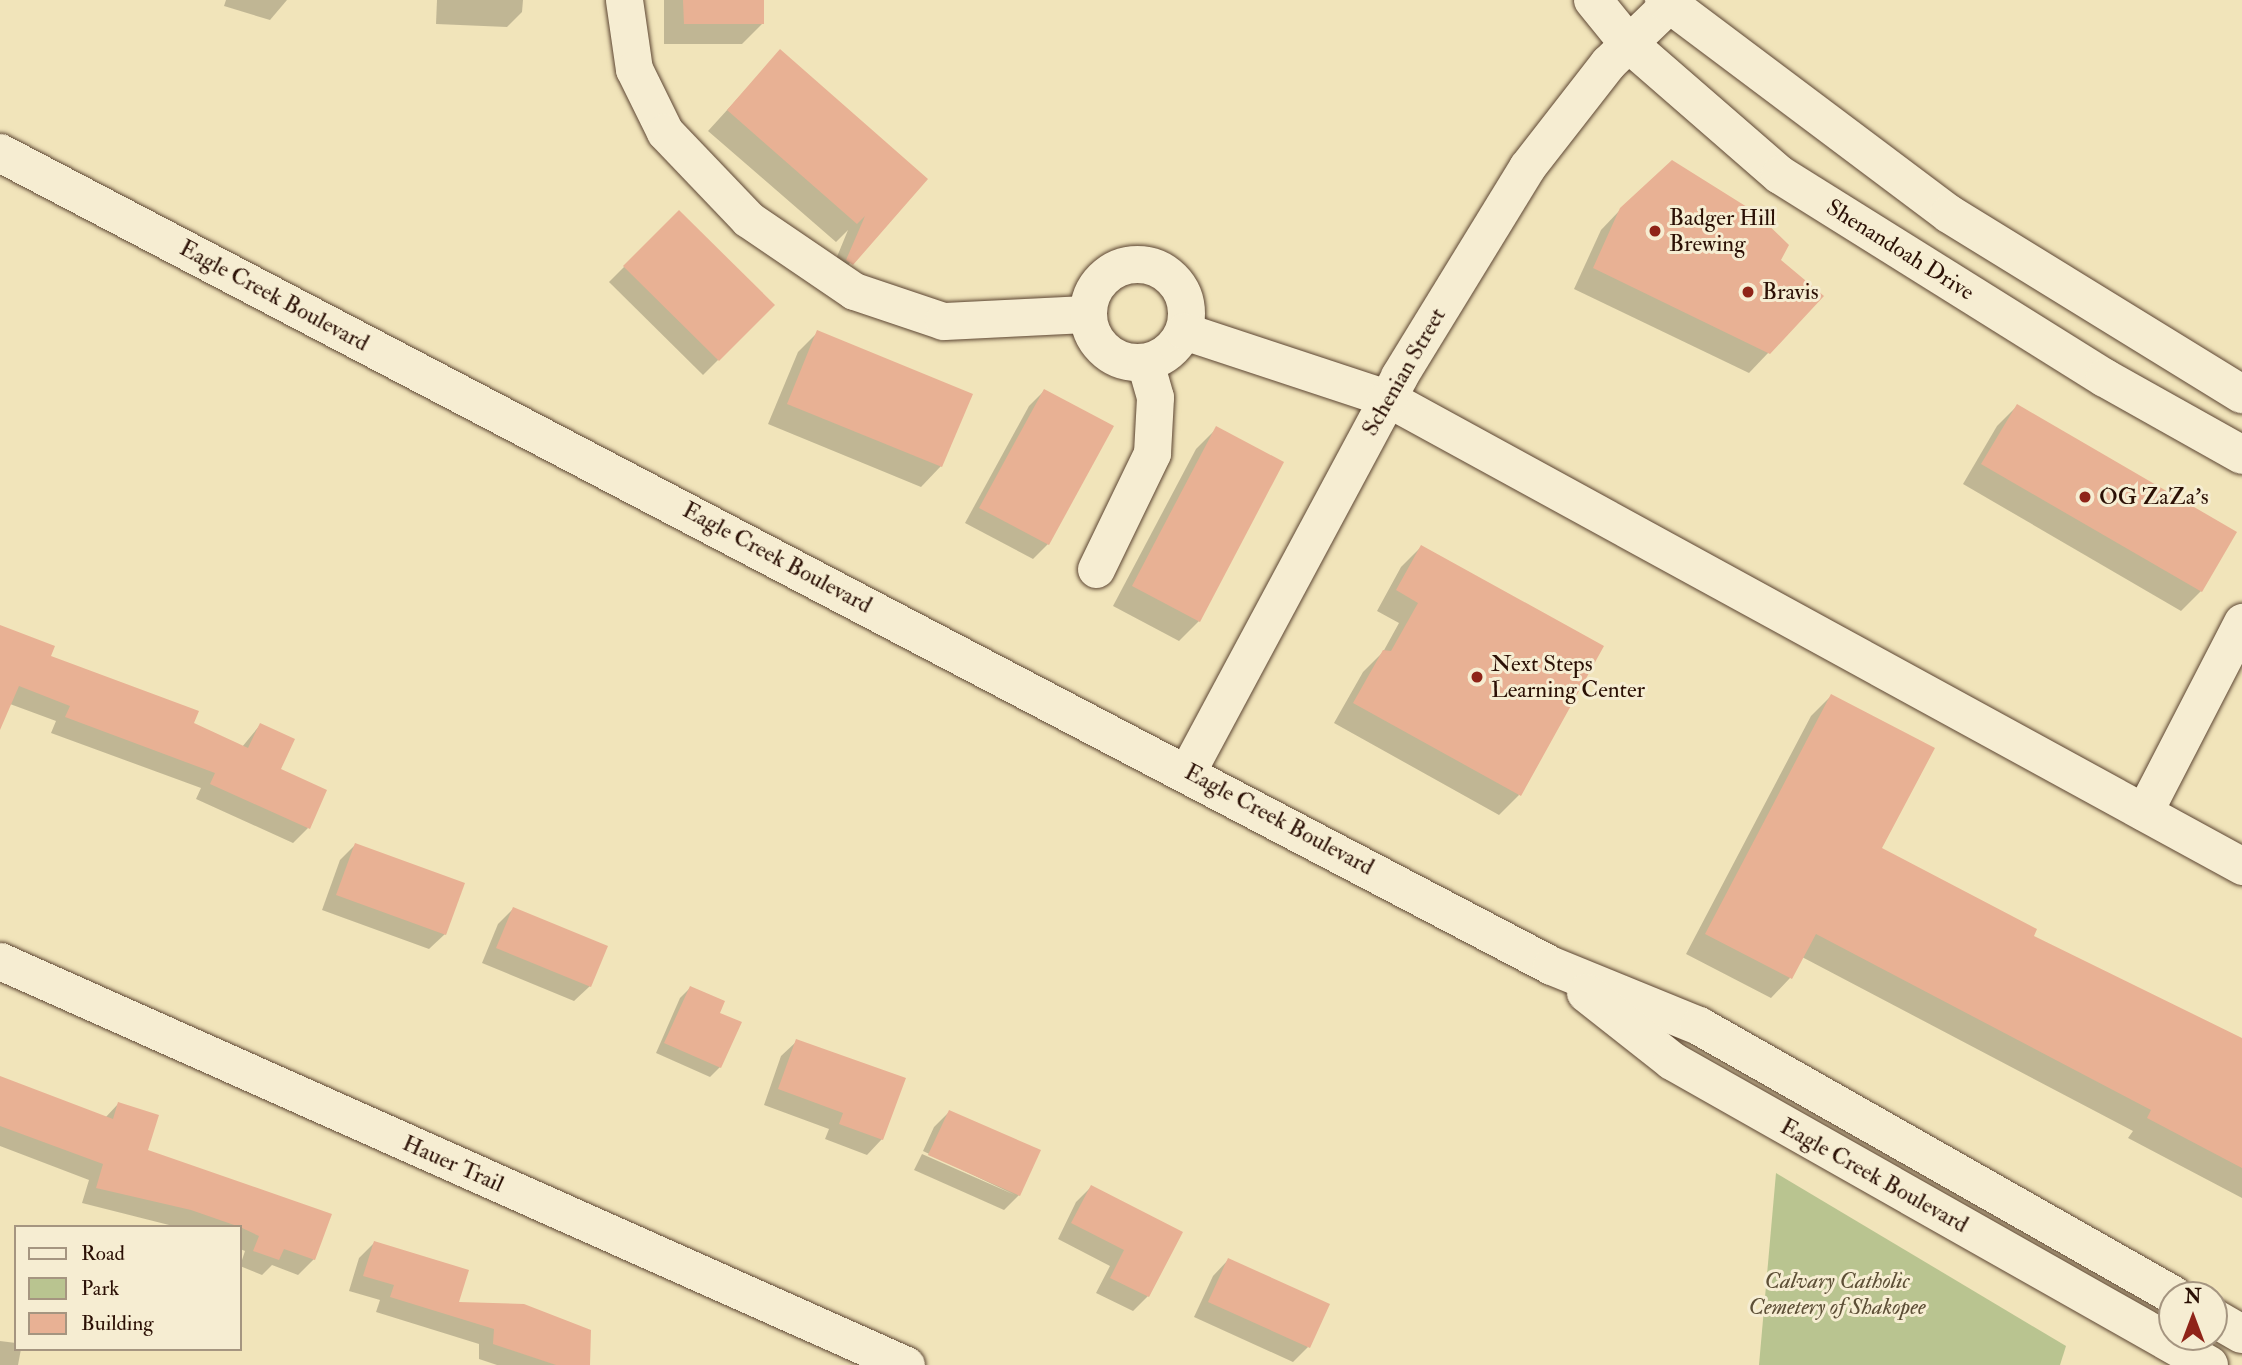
<!DOCTYPE html>
<style>
body{margin:0}
#map{position:relative;width:2242px;height:1365px;overflow:hidden;background:#f1e4ba;font-family:"IM FELL Double Pica",serif}
div>[style]{position:absolute}
.green>*{inset:0;background:#b9c490}
.shadow>*{inset:0;background:#0003}
.building>*{inset:0;background:#e8b194}
.roads{filter:drop-shadow(0 0 2px #5c4532) drop-shadow(0 0 2px #5c4532)}
.street>*{height:37px;margin:-18.5px;padding:0 18.5px;transform-origin:18.5px;border-radius:18.5px;background:#f6edd2}
.street>.ring{margin:-18.5px;padding:0;box-sizing:content-box;background:none;border:37px solid #f6edd2;border-radius:50%}
.secondary>*{height:38px;margin:-19px;padding:0 19px;transform-origin:19px;border-radius:19px;background:#f6edd2}
.dots>*{width:19px;height:19px;translate:-50% -50%;box-sizing:border-box;border:4px solid #f6edd2;border-radius:50%}
span{translate:-50% -50%;white-space:nowrap;text-align:center;line-height:1.15;-webkit-text-stroke:6px #f6edd2;paint-order:stroke}
.poi-label{font-size:23px;color:#2b1005}
.left{translate:0 -50%;text-align:left}
.street-label{font-size:23px;color:#2b1005}
.park-label{font-size:23px;color:#5d4f36;font-style:italic}
.legend{position:absolute;left:14px;top:1225px;width:228px;height:126px;box-sizing:border-box;background:#f6edd2;border:2px solid #a59580;margin:0;padding:9px 12px;list-style:none;font-size:21px;color:#2b1005}
.legend li{display:flex;align-items:center;gap:14px;height:35px}
.legend b{width:35px;border:2px solid #a59580}
.north{position:absolute;left:2158px;top:1281px;width:70px;height:70px;box-sizing:border-box;background:#f6edd2;border:2px solid #a59580;border-radius:50%;rotate:0deg;font-size:19px;font-weight:700;line-height:28px;text-align:center;color:#2b1005}
.north::after{content:'';display:block;margin:auto;width:24px;height:32px;background:#8f2418;clip-path:polygon(50% 0,100% 100%,50% 72%,0 100%)}
</style>
<div id="map">
<div class="green">
<div style="clip-path:polygon(1776px 1173px,2066px 1346px,2060px 1365px,1759px 1365px)"></div>
</div>
<div class="shadow">
<div style="clip-path:polygon(226px 0,287px 0,270px 20px,224px 6px)"></div>
<div style="clip-path:polygon(437px 0,523px 0,522px 12px,507px 27px,436px 24px)"></div>
<div style="clip-path:polygon(664px 0,762px 0,762px 24px,742px 44px,664px 44px)"></div>
<div style="clip-path:polygon(780px 52px,926px 179px,831px 284px,827px 281px,848px 230px,836px 242px,708px 131px)"></div>
<div style="clip-path:polygon(1621px 209px,1779px 261px,1769px 352px,1749px 373px,1574px 289px,1601px 230px)"></div>
<div style="clip-path:polygon(679px 212px,773px 305px,703px 375px,609px 282px)"></div>
<div style="clip-path:polygon(818px 332px,941px 466px,921px 487px,768px 424px,798px 352px)"></div>
<div style="clip-path:polygon(1044px 391px,1048px 544px,1033px 559px,965px 523px,1029px 406px)"></div>
<div style="clip-path:polygon(2017px 406px,2201px 591px,2181px 611px,1963px 484px,1997px 426px)"></div>
<div style="clip-path:polygon(1216px 429px,1199px 621px,1179px 641px,1113px 606px,1196px 449px)"></div>
<div style="clip-path:polygon(1421px 547px,1519px 795px,1499px 815px,1334px 723px,1363px 672px,1383px 652px,1399px 623px,1377px 611px,1401px 567px)"></div>
<div style="clip-path:polygon(0 627px,49px 657px,242px 747px,260px 725px,308px 828px,293px 843px,196px 799px,201px 788px,51px 733px,56px 721px,10px 704px,0 719px)"></div>
<div style="clip-path:polygon(1831px 696px,1879px 849px,2031px 936px,2242px 1041px,2242px 1198px,2128px 1138px,2133px 1131px,1802px 957px,1790px 978px,1771px 998px,1686px 954px,1811px 716px)"></div>
<div style="clip-path:polygon(355px 845px,445px 934px,429px 949px,322px 910px,340px 860px)"></div>
<div style="clip-path:polygon(513px 909px,590px 986px,574px 1001px,482px 963px,498px 924px)"></div>
<div style="clip-path:polygon(690px 988px,720px 1067px,710px 1077px,656px 1053px,680px 998px)"></div>
<div style="clip-path:polygon(797px 1041px,882px 1139px,867px 1155px,825px 1139px,829px 1129px,764px 1105px,781px 1056px)"></div>
<div style="clip-path:polygon(0 1078px,105px 1118px,118px 1104px,146px 1151px,314px 1259px,298px 1275px,272px 1265px,262px 1275px,240px 1266px,245px 1251px,240px 1249px,240px 1227px,177px 1227px,82px 1203px,89px 1180px,0 1146px)"></div>
<div style="clip-path:polygon(949px 1112px,1019px 1195px,1004px 1210px,914px 1170px,922px 1154px,1015px 1195px,923px 1151px,934px 1127px)"></div>
<div style="clip-path:polygon(1091px 1187px,1181px 1233px,1148px 1296px,1133px 1311px,1096px 1293px,1110px 1266px,1058px 1239px,1076px 1202px)"></div>
<div style="clip-path:polygon(374px 1243px,457px 1304px,588px 1365px,497px 1365px,479px 1359px,479px 1344px,376px 1312px,380px 1300px,349px 1291px,359px 1258px)"></div>
<div style="clip-path:polygon(1228px 1260px,1308px 1347px,1293px 1362px,1194px 1317px,1213px 1276px)"></div>
<div style="clip-path:polygon(0 1341px,16px 1343px,16px 1349px,21px 1349px,18px 1365px,0 1365px)"></div>
</div>
<div class="building">
<div style="clip-path:polygon(683px 0,764px 0,764px 24px,684px 24px)"></div>
<div style="clip-path:polygon(780px 49px,928px 179px,853px 265px,846px 260px,865px 216px,857px 224px,727px 110px)"></div>
<div style="clip-path:polygon(1672px 160px,1755px 212px,1789px 245px,1781px 260px,1824px 296px,1770px 354px,1593px 268px,1620px 208px)"></div>
<div style="clip-path:polygon(679px 210px,775px 305px,719px 361px,623px 266px)"></div>
<div style="clip-path:polygon(817px 330px,973px 394px,942px 467px,787px 404px)"></div>
<div style="clip-path:polygon(1044px 389px,1114px 426px,1049px 545px,979px 508px)"></div>
<div style="clip-path:polygon(2017px 404px,2237px 532px,2202px 592px,1981px 464px)"></div>
<div style="clip-path:polygon(1216px 426px,1284px 462px,1200px 622px,1132px 586px)"></div>
<div style="clip-path:polygon(1421px 545px,1604px 646px,1521px 796px,1353px 703px,1383px 650px,1391px 651px,1418px 603px,1396px 590px)"></div>
<div style="clip-path:polygon(0 625px,55px 646px,51px 656px,199px 711px,194px 723px,248px 748px,260px 723px,295px 739px,281px 769px,327px 790px,310px 829px,210px 784px,215px 773px,65px 717px,70px 706px,19px 686px,0 730px)"></div>
<div style="clip-path:polygon(1831px 694px,1935px 748px,1882px 848px,2037px 929px,2034px 936px,2242px 1038px,2242px 1168px,2147px 1118px,2151px 1110px,1816px 934px,1792px 979px,1705px 934px)"></div>
<div style="clip-path:polygon(355px 843px,465px 883px,446px 935px,336px 895px)"></div>
<div style="clip-path:polygon(513px 907px,608px 946px,591px 987px,496px 948px)"></div>
<div style="clip-path:polygon(690px 986px,725px 1001px,720px 1013px,742px 1022px,721px 1068px,664px 1043px)"></div>
<div style="clip-path:polygon(796px 1039px,906px 1078px,883px 1140px,839px 1124px,843px 1113px,778px 1089px)"></div>
<div style="clip-path:polygon(0 1076px,113px 1119px,118px 1102px,159px 1115px,148px 1150px,332px 1214px,315px 1260px,284px 1249px,279px 1260px,253px 1251px,259px 1236px,240px 1227px,191px 1210px,96px 1188px,103px 1164px,0 1126px)"></div>
<div style="clip-path:polygon(949px 1110px,1041px 1150px,1020px 1196px,928px 1155px)"></div>
<div style="clip-path:polygon(1091px 1185px,1183px 1232px,1149px 1297px,1110px 1278px,1124px 1250px,1071px 1223px)"></div>
<div style="clip-path:polygon(374px 1241px,469px 1270px,459px 1302px,524px 1304px,591px 1330px,590px 1365px,556px 1365px,493px 1344px,494px 1329px,390px 1297px,394px 1285px,363px 1276px)"></div>
<div style="clip-path:polygon(1228px 1258px,1330px 1304px,1310px 1348px,1208px 1302px)"></div>
</div>
<div class="roads">
<div class="street">
<div style="left:624px;top:0;width:70px;rotate:81.8deg"></div>
<div style="left:634px;top:69px;width:70px;rotate:63.8deg"></div>
<div style="left:665px;top:132px;width:120px;rotate:46.3deg"></div>
<div style="left:748px;top:219px;width:128px;rotate:34.2deg"></div>
<div style="left:854px;top:291px;width:94px;rotate:18.6deg"></div>
<div style="left:943px;top:321px;width:144px;rotate:-2.8deg"></div>
<div class="ring" style="left:1088px;top:264px;width:61px;height:61px"></div>
<div style="left:1184px;top:331px;width:214px;rotate:18.3deg"></div>
<div style="left:1387px;top:398px;width:975px;rotate:28.69deg"></div>
<div style="left:1096px;top:569px;width:129px;rotate:-64.2deg"></div>
<div style="left:1152px;top:453px;width:56px;rotate:-86.9deg"></div>
<div style="left:1155px;top:397px;width:35px;rotate:-106deg"></div>
<div style="left:1187px;top:772px;width:449px;rotate:-61.8deg"></div>
<div style="left:1399px;top:376px;width:245px;rotate:-58.5deg"></div>
<div style="left:1527px;top:167px;width:132px;rotate:-52.1deg"></div>
<div style="left:1608px;top:63px;width:83px;rotate:-44deg"></div>
<div style="left:2144px;top:812px;width:214px;rotate:-62.7deg"></div>
<div style="left:0;top:961px;width:992px;rotate:24.03deg"></div>
</div>
<div class="secondary">
<div style="left:1593px;top:0;width:55px;rotate:50.9deg"></div>
<div style="left:1628px;top:43px;width:201px;rotate:41deg"></div>
<div style="left:1780px;top:175px;width:383px;rotate:32deg"></div>
<div style="left:2105px;top:378px;width:157px;rotate:29.3deg"></div>
<div style="left:1664px;top:0;width:356px;rotate:36.9deg"></div>
<div style="left:1949px;top:214px;width:344px;rotate:31.6deg"></div>
<div style="left:0;top:153px;width:1752px;rotate:27.65deg"></div>
<div style="left:1552px;top:966px;width:159px;rotate:22.2deg"></div>
<div style="left:1699px;top:1026px;width:545px;rotate:29.58deg"></div>
<div style="left:1586px;top:993px;width:110px;rotate:38.3deg"></div>
<div style="left:1672px;top:1061px;width:617px;rotate:29.51deg"></div>
<div style="left:2214px;top:1318px;width:32px;rotate:30deg"></div>
</div>
</div>
<div class="dots">
<div style="left:1655px;top:231px;background:#8f2418"></div>
<div style="left:1748px;top:292px;background:#8f2418"></div>
<div style="left:2085px;top:497px;background:#8f2418"></div>
<div style="left:1477px;top:677px;background:#8f2418"></div>
</div>
<div class="poi-label">
<span class="left" style="left:1669px;top:231px">Badger Hill<br>Brewing</span>
<span class="left" style="left:1762px;top:292px">Bravis</span>
<span class="left" style="left:2099px;top:497px">OG ZaZa's</span>
<span class="left" style="left:1491px;top:677px">Next Steps<br>Learning Center</span>
</div>
<div class="street-label">
<span style="left:1900px;top:250px;rotate:32deg">Shenandoah Drive</span>
<span style="left:274px;top:296px;rotate:28deg">Eagle Creek Boulevard</span>
<span style="left:1404px;top:372px;rotate:-60deg">Schenian Street</span>
<span style="left:777px;top:558px;rotate:28deg">Eagle Creek Boulevard</span>
<span style="left:1279px;top:820px;rotate:28deg">Eagle Creek Boulevard</span>
<span style="left:453px;top:1164px;rotate:24deg">Hauer Trail</span>
<span style="left:1874px;top:1176px;rotate:29deg">Eagle Creek Boulevard</span>
</div>
<div class="park-label">
<span style="left:1837px;top:1294px">Calvary Catholic<br>Cemetery of Shakopee</span>
</div>
<ul class="legend">
<li><b style="height:9px;background:#f6edd2"></b>Road</li>
<li><b style="height:19px;background:#b9c490"></b>Park</li>
<li><b style="height:19px;background:#e8b194"></b>Building</li>
</ul>
<div class="north">N</div>
</div>
